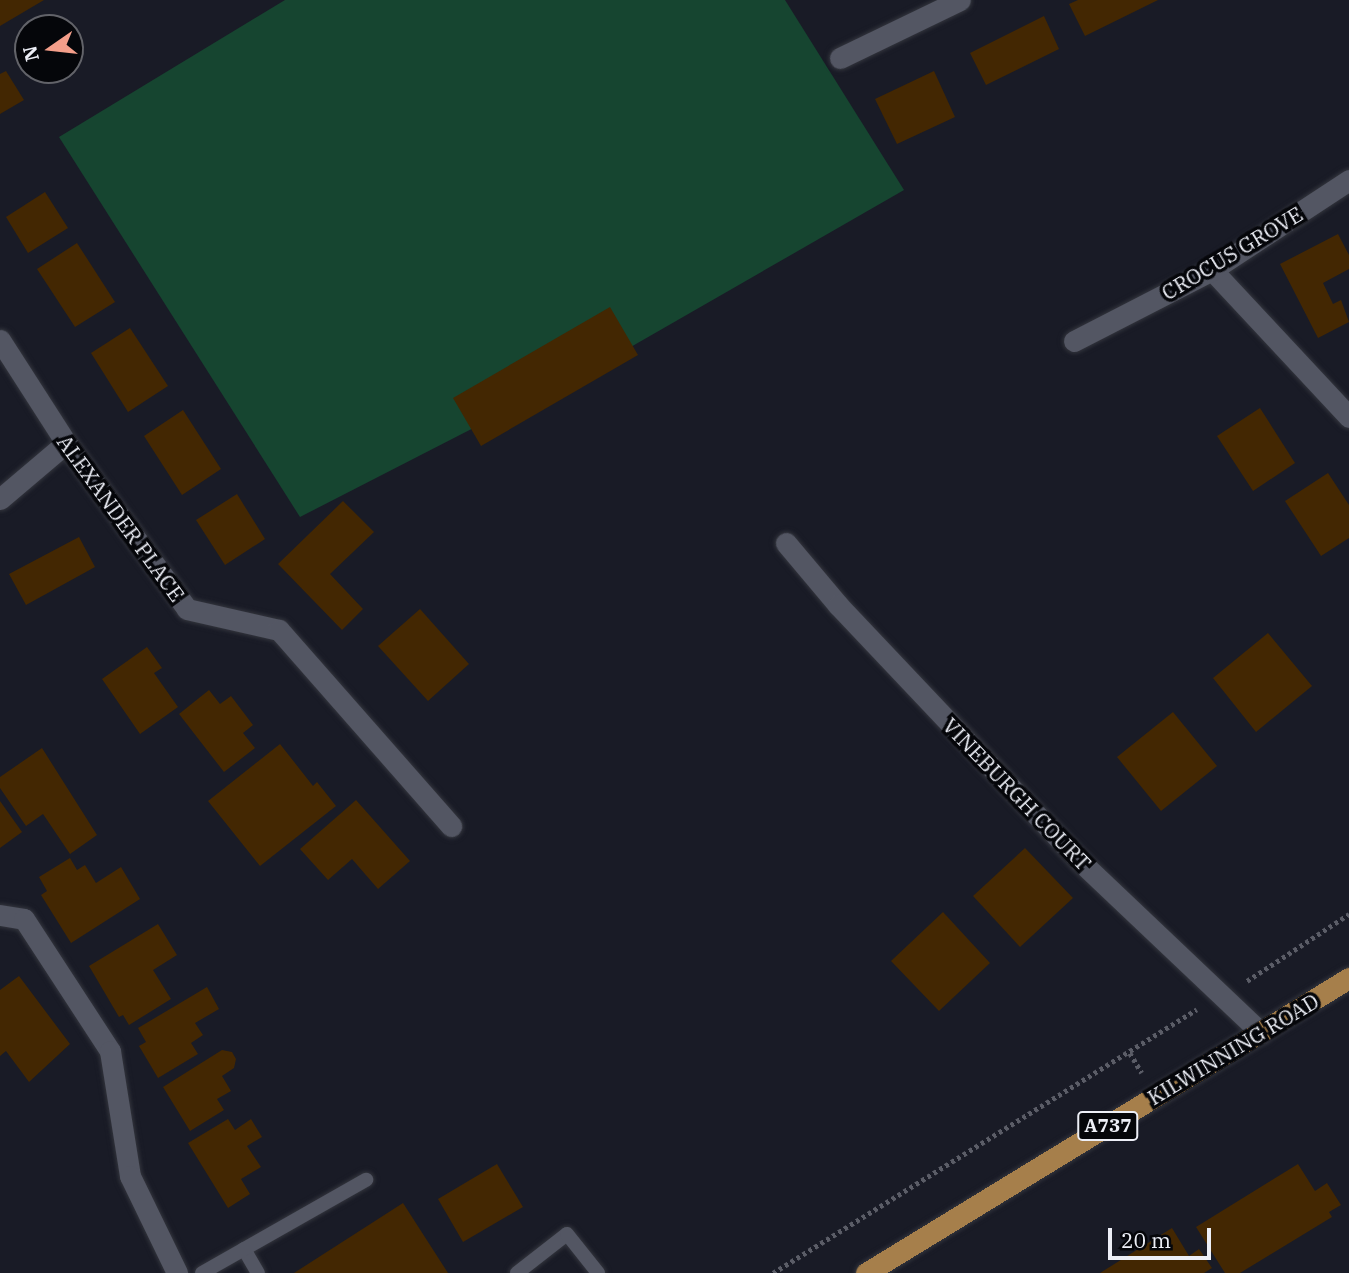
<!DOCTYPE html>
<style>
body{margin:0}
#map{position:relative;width:1349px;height:1273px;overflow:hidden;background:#191b26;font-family:"IBM Plex Serif",serif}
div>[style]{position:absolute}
.green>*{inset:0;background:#164530}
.building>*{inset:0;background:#432702}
.path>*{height:4.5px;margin-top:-2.25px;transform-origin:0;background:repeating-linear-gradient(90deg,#5b5d67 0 3.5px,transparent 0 7px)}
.roads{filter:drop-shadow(0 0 2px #33353d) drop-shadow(0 0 2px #33353d)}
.lane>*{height:14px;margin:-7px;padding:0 7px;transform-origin:7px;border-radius:7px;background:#535663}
.street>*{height:21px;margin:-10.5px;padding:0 10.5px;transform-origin:10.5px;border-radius:10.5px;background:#535663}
.primary>*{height:21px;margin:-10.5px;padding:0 10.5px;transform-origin:10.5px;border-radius:10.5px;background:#a67f4b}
span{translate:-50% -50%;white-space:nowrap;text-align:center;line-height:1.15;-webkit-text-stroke:7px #05060a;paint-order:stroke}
.shield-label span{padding:2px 5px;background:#05060a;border:2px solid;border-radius:5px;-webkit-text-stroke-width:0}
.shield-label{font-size:19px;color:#edeff7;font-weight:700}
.street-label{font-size:21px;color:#edeff7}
.north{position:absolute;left:14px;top:14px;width:70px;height:70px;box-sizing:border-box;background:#05060a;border:2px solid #626369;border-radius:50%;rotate:256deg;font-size:19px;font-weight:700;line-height:28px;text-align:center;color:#edeff7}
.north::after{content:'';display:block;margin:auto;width:24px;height:32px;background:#f49e8a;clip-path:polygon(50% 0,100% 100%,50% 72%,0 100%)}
.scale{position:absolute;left:1108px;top:1228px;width:103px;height:32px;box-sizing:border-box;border:4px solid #edeff7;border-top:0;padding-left:9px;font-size:21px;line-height:24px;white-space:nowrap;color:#edeff7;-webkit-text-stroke:5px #05060a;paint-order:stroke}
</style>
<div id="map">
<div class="green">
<div style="clip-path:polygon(285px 0,785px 0,904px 190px,629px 348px,300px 517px,59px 137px)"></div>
</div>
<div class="building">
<div style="clip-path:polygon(0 0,44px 0,0 26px)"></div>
<div style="clip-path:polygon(1078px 0,1158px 0,1085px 36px,1069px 4px)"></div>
<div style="clip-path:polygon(1044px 16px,1059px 49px,986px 85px,970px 53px)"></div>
<div style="clip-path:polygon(6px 71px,24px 100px,0 114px,0 74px)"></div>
<div style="clip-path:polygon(934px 71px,955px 117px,897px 144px,875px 99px)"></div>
<div style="clip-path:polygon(45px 192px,68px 228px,28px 253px,6px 217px)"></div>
<div style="clip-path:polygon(1338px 234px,1349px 255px,1349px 269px,1323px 283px,1333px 304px,1341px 300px,1349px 322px,1318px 338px,1280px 264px)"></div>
<div style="clip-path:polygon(77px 243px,115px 302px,75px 327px,37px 269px)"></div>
<div style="clip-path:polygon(610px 307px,638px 355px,481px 446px,453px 398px)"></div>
<div style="clip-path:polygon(130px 328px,168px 386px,128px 412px,91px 353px)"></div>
<div style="clip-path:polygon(1260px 408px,1295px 463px,1253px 491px,1217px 436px)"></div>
<div style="clip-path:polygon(183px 410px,221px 469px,182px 495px,144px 436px)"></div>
<div style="clip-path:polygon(1328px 473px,1349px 505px,1349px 538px,1321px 556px,1285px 501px)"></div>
<div style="clip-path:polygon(237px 494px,265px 539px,225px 565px,196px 520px)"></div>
<div style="clip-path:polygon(343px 501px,374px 532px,330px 574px,363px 609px,342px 630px,278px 564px)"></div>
<div style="clip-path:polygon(79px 537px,95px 567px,26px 605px,9px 574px)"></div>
<div style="clip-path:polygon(420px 609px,469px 664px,428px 701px,378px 646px)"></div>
<div style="clip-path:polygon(1268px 633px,1312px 686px,1256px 732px,1213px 678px)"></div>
<div style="clip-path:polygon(147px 647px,162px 668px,154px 673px,178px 707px,140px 734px,102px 679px)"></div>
<div style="clip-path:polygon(209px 690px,220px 704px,231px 696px,253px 725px,243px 733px,255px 748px,224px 772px,179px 714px)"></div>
<div style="clip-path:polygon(1173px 712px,1217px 766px,1161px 811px,1117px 757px)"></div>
<div style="clip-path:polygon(280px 744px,313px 786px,317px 782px,336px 806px,260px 866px,208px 801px)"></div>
<div style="clip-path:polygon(42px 748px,97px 835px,70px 854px,43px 814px,26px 826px,0 788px,0 777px)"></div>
<div style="clip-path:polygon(356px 800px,410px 861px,378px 889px,352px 859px,328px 880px,300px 849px)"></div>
<div style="clip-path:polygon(0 801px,22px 832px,0 848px)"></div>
<div style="clip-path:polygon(1025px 848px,1073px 898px,1020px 947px,973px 896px)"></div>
<div style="clip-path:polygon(70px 858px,77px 870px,85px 865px,96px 883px,121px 867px,140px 899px,71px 943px,41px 895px,47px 891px,39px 877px)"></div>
<div style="clip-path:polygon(943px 912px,990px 963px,939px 1011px,891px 961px)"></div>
<div style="clip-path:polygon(158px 924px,177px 955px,153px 970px,171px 999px,129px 1025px,123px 1015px,119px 1017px,89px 966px)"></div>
<div style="clip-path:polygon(19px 976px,70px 1044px,29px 1082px,6px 1051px,0 1056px,0 990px)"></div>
<div style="clip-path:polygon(207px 987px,219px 1009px,195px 1023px,203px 1035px,191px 1043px,198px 1054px,158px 1078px,139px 1046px,146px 1042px,138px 1028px)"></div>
<div style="clip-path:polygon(222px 1050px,232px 1052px,236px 1059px,234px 1068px,222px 1076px,231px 1091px,217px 1099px,224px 1110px,190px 1131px,163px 1087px)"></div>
<div style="clip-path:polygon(228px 1119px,235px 1130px,251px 1119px,262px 1137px,247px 1146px,261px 1167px,241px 1179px,250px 1194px,228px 1208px,188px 1143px)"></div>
<div style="clip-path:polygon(497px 1164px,523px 1207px,463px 1242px,438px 1199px)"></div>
<div style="clip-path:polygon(1298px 1164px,1315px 1191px,1327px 1183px,1341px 1205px,1329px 1212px,1332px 1217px,1240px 1273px,1225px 1273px,1196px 1227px)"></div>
<div style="clip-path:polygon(403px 1203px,448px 1273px,294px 1273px)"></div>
<div style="clip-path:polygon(1172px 1228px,1189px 1256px,1199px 1249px,1212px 1268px,1204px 1273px,1100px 1273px)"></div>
</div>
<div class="path">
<div style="left:1247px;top:981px;width:122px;rotate:-33.3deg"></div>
<div style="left:1130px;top:1053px;width:23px;rotate:59deg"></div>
<div style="left:773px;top:1273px;width:499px;rotate:-31.9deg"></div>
</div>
<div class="roads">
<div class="lane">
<div style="left:244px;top:1249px;width:28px;rotate:60deg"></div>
<div style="left:202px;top:1273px;width:189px;rotate:-29.6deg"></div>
<div style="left:517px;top:1273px;width:63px;rotate:-38deg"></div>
<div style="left:567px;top:1234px;width:50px;rotate:51.5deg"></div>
</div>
<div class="street">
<div style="left:840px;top:58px;width:133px;rotate:-25.8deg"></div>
<div style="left:1212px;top:270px;width:201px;rotate:47deg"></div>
<div style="left:0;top:340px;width:122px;rotate:57.3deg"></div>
<div style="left:66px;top:443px;width:205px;rotate:53.9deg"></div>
<div style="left:187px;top:609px;width:94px;rotate:12.9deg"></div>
<div style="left:279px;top:630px;width:261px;rotate:48.7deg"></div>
<div style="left:1074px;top:341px;width:155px;rotate:-27.2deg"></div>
<div style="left:1212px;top:270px;width:164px;rotate:-33.3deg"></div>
<div style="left:0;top:499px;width:87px;rotate:-40.3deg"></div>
<div style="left:786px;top:543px;width:81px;rotate:50deg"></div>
<div style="left:838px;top:605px;width:351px;rotate:46.6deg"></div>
<div style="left:1079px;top:860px;width:251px;rotate:43.5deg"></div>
<div style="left:0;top:915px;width:24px;rotate:9deg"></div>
<div style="left:24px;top:919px;width:158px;rotate:56.9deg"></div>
<div style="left:110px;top:1051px;width:127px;rotate:80.9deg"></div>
<div style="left:130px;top:1176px;width:108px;rotate:64.1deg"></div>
</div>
<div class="primary">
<div style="left:866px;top:1273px;width:566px;rotate:-31.42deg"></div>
</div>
</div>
<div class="shield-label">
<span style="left:1108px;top:1126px">A737</span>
</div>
<div class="street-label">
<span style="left:1232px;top:253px;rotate:-31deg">CROCUS GROVE</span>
<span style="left:121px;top:518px;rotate:54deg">ALEXANDER PLACE</span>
<span style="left:1017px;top:794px;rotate:46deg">VINEBURGH COURT</span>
<span style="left:1233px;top:1049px;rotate:-31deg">KILWINNING ROAD</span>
</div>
<div class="north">N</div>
<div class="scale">20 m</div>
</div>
